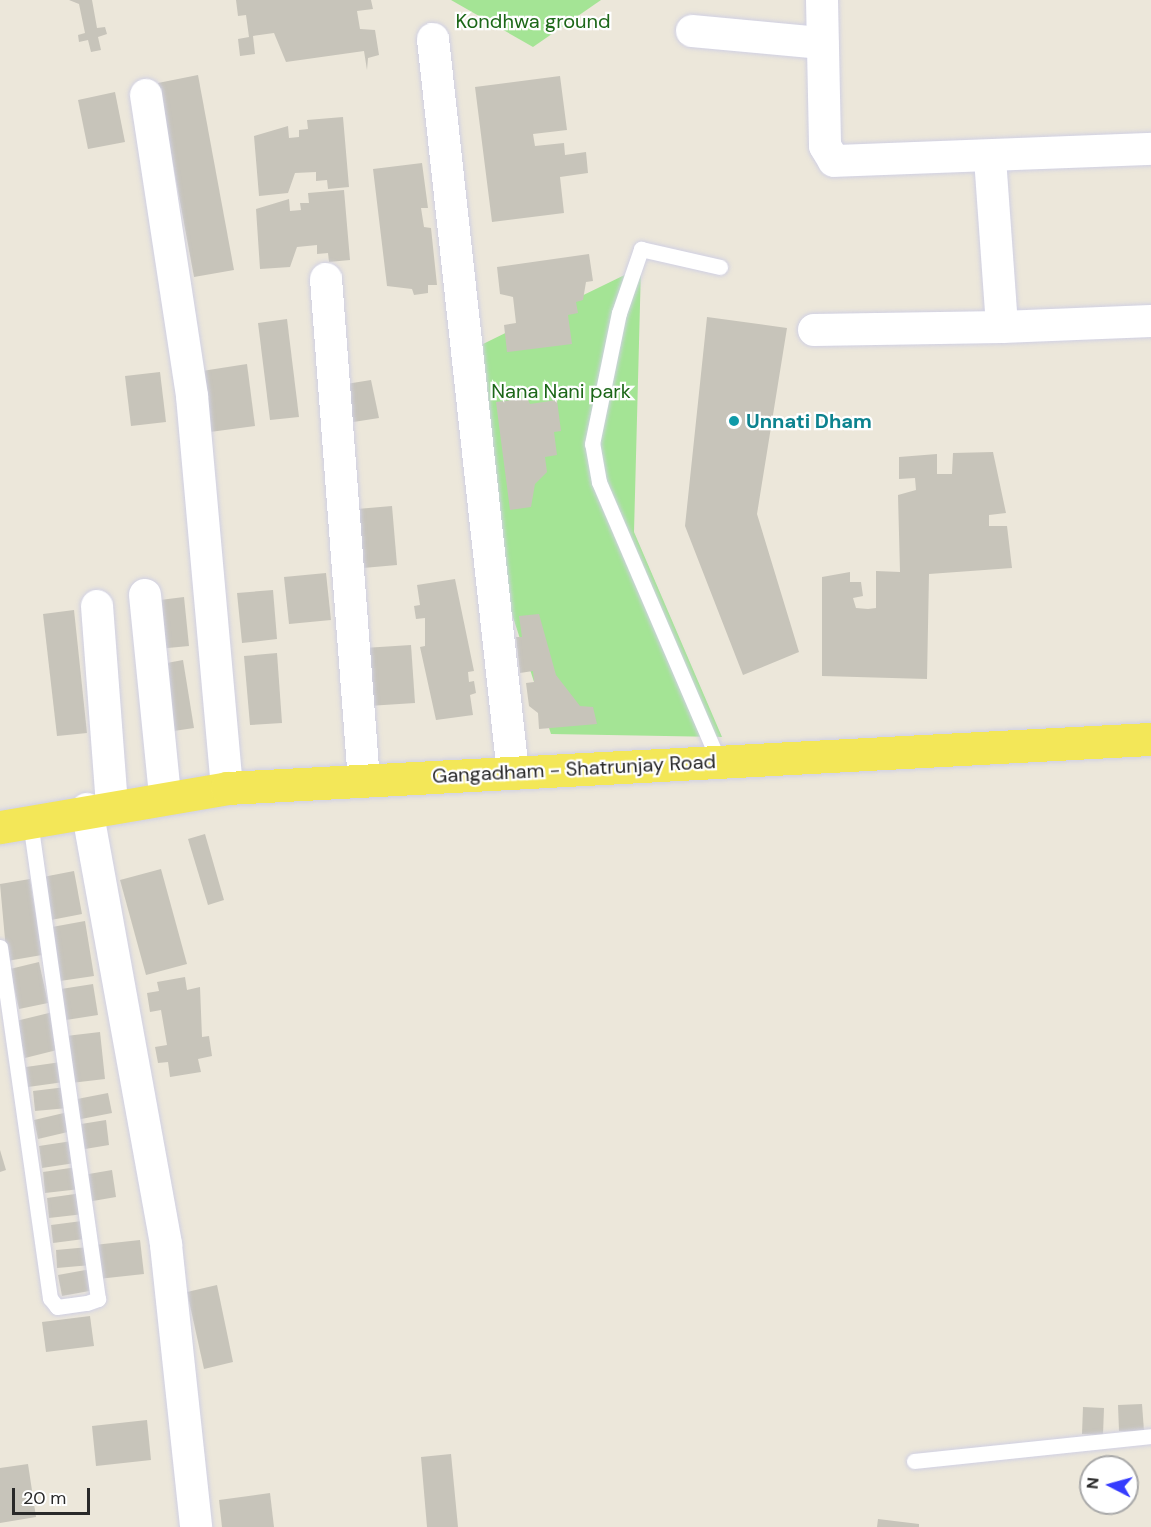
<!DOCTYPE html>
<style>
body{margin:0}
#map{position:relative;width:1151px;height:1527px;overflow:hidden;background:#ece7da;font-family:"DM Sans",sans-serif}
div>[style]{position:absolute}
.green>*{inset:0;background:#a4e495}
.building>*{inset:0;background:#c7c4ba}
.roads{filter:drop-shadow(0 0 2px #d0d0e3) drop-shadow(0 0 2px #d0d0e3)}
.lane>*{height:15px;margin:-7.5px;padding:0 7.5px;transform-origin:7.5px;border-radius:7.5px;background:#fff}
.street>*{height:32px;margin:-16px;padding:0 16px;transform-origin:16px;border-radius:16px;background:#fff}
.primary>*{height:33px;margin:-16.5px;padding:0 16.5px;transform-origin:16.5px;border-radius:16.5px;background:#f3e758}
.dots>*{width:16px;height:16px;translate:-50% -50%;box-sizing:border-box;border:3px solid #fff;border-radius:50%}
span{translate:-50% -50%;white-space:nowrap;text-align:center;line-height:1.15;-webkit-text-stroke:4.5px #fff;paint-order:stroke}
.park-label{font-size:20px;color:#1c6718}
.culture-label{font-size:20px;color:#0d838f;font-weight:700}
.left{translate:0 -50%;text-align:left}
.street-label{font-size:20px;color:#292929}
.north{position:absolute;left:1079px;top:1455px;width:60px;height:60px;box-sizing:border-box;background:#fff;border:2px solid #a9a9a9;border-radius:50%;rotate:276deg;font-size:16px;font-weight:700;line-height:24px;text-align:center;color:#292929}
.north::after{content:'';display:block;margin:auto;width:21px;height:27px;background:#363cfe;clip-path:polygon(50% 0,100% 100%,50% 72%,0 100%)}
.scale{position:absolute;left:12px;top:1488px;width:78px;height:27px;box-sizing:border-box;border:3px solid #292929;border-top:0;padding-left:8px;font-size:18px;line-height:21px;white-space:nowrap;color:#292929;-webkit-text-stroke:4px #fff;paint-order:stroke}
</style>
<div id="map">
<div class="green">
<div style="clip-path:polygon(451px 0,601px 0,533px 47px)"></div>
<div style="clip-path:polygon(641px 267px,634px 532px,722px 737px,551px 734px,492px 553px,483px 344px)"></div>
</div>
<div class="building">
<div style="clip-path:polygon(69px 0,92px 0,97px 28px,105px 27px,107px 34px,98px 37px,101px 50px,91px 52px,88px 40px,79px 42px,78px 35px,85px 33px,79px 4px)"></div>
<div style="clip-path:polygon(236px 0,371px 0,373px 9px,357px 11px,360px 29px,375px 30px,379px 55px,368px 58px,367px 70px,364px 51px,286px 62px,274px 33px,253px 36px,255px 54px,240px 56px,238px 39px,249px 37px,246px 15px,238px 16px)"></div>
<div style="clip-path:polygon(198px 75px,234px 270px,194px 277px,158px 83px)"></div>
<div style="clip-path:polygon(560px 76px,567px 130px,533px 134px,535px 146px,564px 143px,565px 155px,586px 152px,588px 173px,560px 177px,564px 213px,492px 222px,475px 87px)"></div>
<div style="clip-path:polygon(115px 92px,125px 142px,88px 149px,78px 100px)"></div>
<div style="clip-path:polygon(343px 117px,349px 187px,328px 189px,327px 180px,316px 181px,316px 172px,295px 173px,288px 193px,259px 196px,254px 136px,288px 126px,289px 138px,299px 137px,299px 130px,308px 129px,307px 120px)"></div>
<div style="clip-path:polygon(422px 163px,428px 208px,421px 208px,424px 227px,431px 228px,437px 285px,428px 285px,428px 293px,414px 295px,412px 289px,387px 286px,373px 169px)"></div>
<div style="clip-path:polygon(344px 190px,350px 260px,329px 262px,328px 253px,317px 254px,317px 245px,297px 247px,290px 267px,260px 269px,256px 209px,289px 199px,290px 211px,301px 210px,300px 203px,309px 203px,308px 193px)"></div>
<div style="clip-path:polygon(589px 254px,593px 281px,586px 282px,583px 300px,576px 302px,578px 313px,568px 315px,572px 344px,507px 352px,504px 325px,516px 323px,513px 297px,500px 294px,497px 267px)"></div>
<div style="clip-path:polygon(707px 317px,787px 328px,757px 514px,799px 652px,743px 675px,685px 526px)"></div>
<div style="clip-path:polygon(287px 319px,299px 417px,270px 420px,258px 323px)"></div>
<div style="clip-path:polygon(247px 364px,255px 426px,210px 432px,202px 371px)"></div>
<div style="clip-path:polygon(160px 372px,166px 422px,131px 426px,125px 376px)"></div>
<div style="clip-path:polygon(371px 380px,379px 418px,347px 423px,340px 385px)"></div>
<div style="clip-path:polygon(527px 398px,530px 404px,557px 400px,561px 431px,554px 432px,557px 455px,545px 457px,547px 472px,535px 484px,531px 507px,510px 510px,496px 402px)"></div>
<div style="clip-path:polygon(993px 452px,1006px 513px,989px 515px,989px 526px,1007px 526px,1012px 568px,929px 574px,927px 679px,822px 676px,822px 577px,850px 572px,850px 582px,861px 582px,863px 596px,853px 598px,856px 608px,868px 609px,876px 608px,876px 571px,900px 572px,898px 495px,916px 490px,915px 478px,899px 479px,899px 457px,937px 454px,937px 474px,952px 474px,953px 453px)"></div>
<div style="clip-path:polygon(392px 506px,397px 565px,363px 568px,357px 509px)"></div>
<div style="clip-path:polygon(326px 573px,331px 620px,289px 624px,284px 577px)"></div>
<div style="clip-path:polygon(455px 579px,474px 671px,468px 672px,469px 682px,474px 681px,476px 693px,470px 695px,473px 715px,436px 720px,420px 647px,425px 646px,425px 618px,416px 619px,414px 606px,420px 605px,417px 585px)"></div>
<div style="clip-path:polygon(273px 590px,277px 639px,242px 643px,237px 593px)"></div>
<div style="clip-path:polygon(184px 597px,189px 646px,157px 649px,152px 601px)"></div>
<div style="clip-path:polygon(74px 610px,87px 733px,57px 736px,43px 614px)"></div>
<div style="clip-path:polygon(539px 614px,556px 675px,580px 706px,593px 707px,597px 724px,539px 729px,538px 713px,529px 706px,526px 683px,534px 682px,533px 671px,520px 673px,516px 637px,522px 637px,519px 616px)"></div>
<div style="clip-path:polygon(411px 645px,415px 703px,368px 706px,364px 648px)"></div>
<div style="clip-path:polygon(277px 653px,282px 723px,250px 725px,244px 656px)"></div>
<div style="clip-path:polygon(183px 660px,194px 728px,167px 732px,156px 665px)"></div>
<div style="clip-path:polygon(205px 834px,224px 900px,208px 905px,188px 839px)"></div>
<div style="clip-path:polygon(161px 869px,187px 964px,146px 975px,120px 880px)"></div>
<div style="clip-path:polygon(74px 871px,82px 914px,51px 920px,43px 877px)"></div>
<div style="clip-path:polygon(30px 879px,42px 955px,7px 961px,0 884px)"></div>
<div style="clip-path:polygon(85px 921px,94px 976px,60px 981px,52px 927px)"></div>
<div style="clip-path:polygon(39px 962px,48px 1003px,19px 1009px,10px 969px)"></div>
<div style="clip-path:polygon(185px 977px,187px 990px,200px 987px,202px 1037px,209px 1036px,212px 1056px,198px 1059px,201px 1072px,170px 1077px,168px 1062px,158px 1063px,155px 1047px,167px 1045px,161px 1010px,150px 1012px,147px 993px,159px 991px,157px 982px)"></div>
<div style="clip-path:polygon(93px 984px,98px 1015px,66px 1020px,61px 989px)"></div>
<div style="clip-path:polygon(53px 1012px,61px 1049px,25px 1058px,16px 1021px)"></div>
<div style="clip-path:polygon(100px 1032px,105px 1079px,71px 1083px,66px 1036px)"></div>
<div style="clip-path:polygon(61px 1062px,64px 1082px,28px 1087px,26px 1067px)"></div>
<div style="clip-path:polygon(66px 1087px,68px 1108px,35px 1111px,33px 1091px)"></div>
<div style="clip-path:polygon(108px 1093px,112px 1113px,76px 1120px,72px 1100px)"></div>
<div style="clip-path:polygon(68px 1112px,72px 1131px,38px 1139px,34px 1120px)"></div>
<div style="clip-path:polygon(106px 1120px,109px 1145px,79px 1150px,75px 1125px)"></div>
<div style="clip-path:polygon(72px 1141px,75px 1163px,42px 1168px,39px 1146px)"></div>
<div style="clip-path:polygon(0 1150px,6px 1170px,0 1172px)"></div>
<div style="clip-path:polygon(77px 1167px,80px 1189px,45px 1193px,43px 1172px)"></div>
<div style="clip-path:polygon(112px 1170px,116px 1197px,87px 1202px,83px 1175px)"></div>
<div style="clip-path:polygon(82px 1193px,84px 1214px,49px 1218px,47px 1198px)"></div>
<div style="clip-path:polygon(82px 1221px,84px 1239px,53px 1243px,51px 1225px)"></div>
<div style="clip-path:polygon(140px 1240px,144px 1274px,98px 1279px,94px 1245px)"></div>
<div style="clip-path:polygon(89px 1247px,91px 1265px,57px 1268px,56px 1250px)"></div>
<div style="clip-path:polygon(91px 1269px,95px 1290px,62px 1296px,58px 1275px)"></div>
<div style="clip-path:polygon(217px 1285px,233px 1362px,204px 1369px,187px 1292px)"></div>
<div style="clip-path:polygon(90px 1316px,94px 1346px,46px 1352px,42px 1322px)"></div>
<div style="clip-path:polygon(1142px 1404px,1144px 1431px,1119px 1431px,1118px 1405px)"></div>
<div style="clip-path:polygon(1083px 1407px,1104px 1408px,1103px 1435px,1082px 1434px)"></div>
<div style="clip-path:polygon(147px 1420px,151px 1460px,96px 1466px,92px 1426px)"></div>
<div style="clip-path:polygon(451px 1454px,458px 1527px,427px 1527px,421px 1457px)"></div>
<div style="clip-path:polygon(28px 1464px,36px 1517px,0 1523px,0 1468px)"></div>
<div style="clip-path:polygon(270px 1493px,274px 1527px,222px 1527px,219px 1500px)"></div>
<div style="clip-path:polygon(878px 1519px,919px 1524px,919px 1527px,877px 1527px)"></div>
</div>
<div class="roads">
<div class="lane">
<div style="left:719px;top:762px;width:305px;rotate:-113.2deg"></div>
<div style="left:599px;top:482px;width:39px;rotate:-100deg"></div>
<div style="left:592px;top:444px;width:134px;rotate:-78.4deg"></div>
<div style="left:619px;top:313px;width:68px;rotate:-71deg"></div>
<div style="left:641px;top:249px;width:81px;rotate:12.8deg"></div>
<div style="left:0;top:947px;width:355px;rotate:81.9deg"></div>
<div style="left:50px;top:1298px;width:11px;rotate:52deg"></div>
<div style="left:57px;top:1307px;width:30px;rotate:-8deg"></div>
<div style="left:87px;top:1303px;width:12px;rotate:-20deg"></div>
<div style="left:98px;top:1299px;width:484px;rotate:-98.1deg"></div>
<div style="left:914px;top:1461px;width:238px;rotate:-6deg"></div>
</div>
<div class="street">
<div style="left:822px;top:0;width:146px;rotate:88.8deg"></div>
<div style="left:825px;top:146px;width:17px;rotate:59deg"></div>
<div style="left:834px;top:161px;width:317px;rotate:-2.2deg"></div>
<div style="left:692px;top:31px;width:131px;rotate:5.3deg"></div>
<div style="left:433px;top:39px;width:738px;rotate:83.78deg"></div>
<div style="left:146px;top:95px;width:304px;rotate:81.3deg"></div>
<div style="left:192px;top:396px;width:394px;rotate:84.9deg"></div>
<div style="left:990px;top:158px;width:169px;rotate:85.9deg"></div>
<div style="left:1002px;top:327px;width:149px;rotate:-2.3deg"></div>
<div style="left:326px;top:279px;width:503px;rotate:85.67deg"></div>
<div style="left:814px;top:330px;width:188px;rotate:-0.9deg"></div>
<div style="left:145px;top:595px;width:202px;rotate:84.3deg"></div>
<div style="left:97px;top:606px;width:200px;rotate:85.7deg"></div>
<div style="left:87px;top:809px;width:443px;rotate:79.7deg"></div>
<div style="left:166px;top:1245px;width:284px;rotate:83.9deg"></div>
</div>
<div class="primary">
<div style="left:0;top:827px;width:230px;rotate:-9.7deg"></div>
<div style="left:227px;top:788px;width:925px;rotate:-3.04deg"></div>
</div>
</div>
<div class="dots">
<div style="left:734px;top:421px;background:#0f9aa8"></div>
</div>
<div class="park-label">
<span style="left:533px;top:21px">Kondhwa ground</span>
<span style="left:561px;top:391px">Nana Nani park</span>
</div>
<div class="culture-label">
<span class="left" style="left:746px;top:421px">Unnati Dham</span>
</div>
<div class="street-label">
<span style="left:574px;top:769px;rotate:-3deg">Gangadham - Shatrunjay Road</span>
</div>
<div class="north">N</div>
<div class="scale">20 m</div>
</div>
